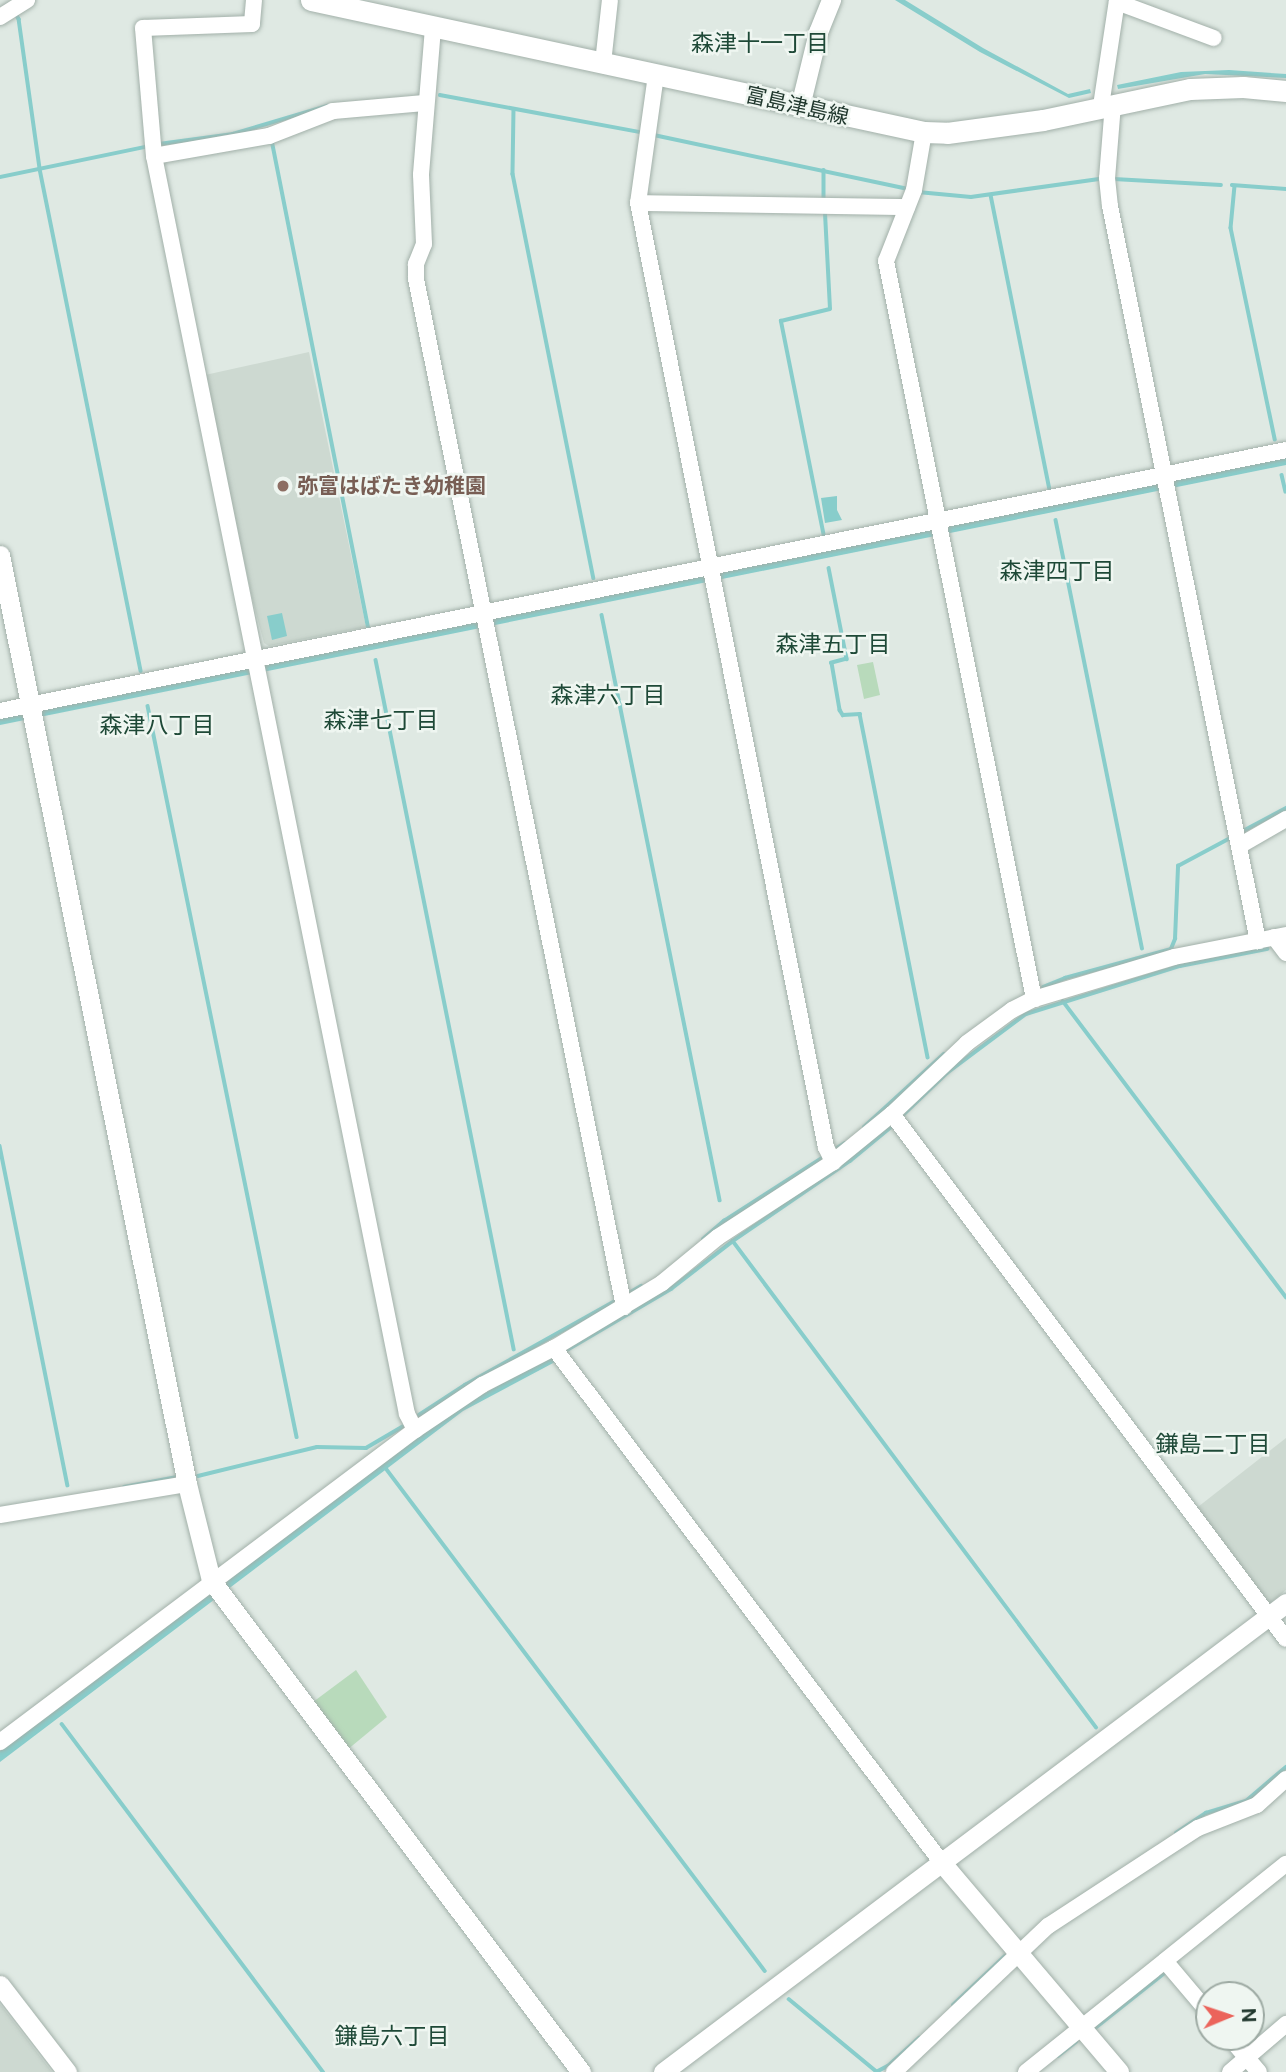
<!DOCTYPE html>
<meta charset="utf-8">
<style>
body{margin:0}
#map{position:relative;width:1286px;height:2072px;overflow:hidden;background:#dfe9e3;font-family:"Public Sans","Noto Sans JP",sans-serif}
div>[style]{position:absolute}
.built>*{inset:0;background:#cdd9d1}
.green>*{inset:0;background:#b8dabb}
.water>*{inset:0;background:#88cdcb}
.stream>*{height:3.5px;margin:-1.75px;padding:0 1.75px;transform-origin:1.75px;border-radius:1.75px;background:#88cdcb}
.roads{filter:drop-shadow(0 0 2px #a2b0a9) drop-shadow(0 0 2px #a2b0a9)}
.minor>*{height:16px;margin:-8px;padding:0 8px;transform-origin:8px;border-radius:8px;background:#fff}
.tertiary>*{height:19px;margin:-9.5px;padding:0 9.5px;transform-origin:9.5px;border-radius:9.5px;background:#fff}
.secondary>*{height:21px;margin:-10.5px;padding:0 10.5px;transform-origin:10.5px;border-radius:10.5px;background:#fff}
.dots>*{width:19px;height:19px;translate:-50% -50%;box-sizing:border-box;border:4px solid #eff6f1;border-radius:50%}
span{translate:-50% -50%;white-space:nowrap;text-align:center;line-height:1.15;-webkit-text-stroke:5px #eff6f1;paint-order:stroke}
.street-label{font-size:21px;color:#21382e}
.education-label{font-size:21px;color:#785e54;font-weight:700}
.left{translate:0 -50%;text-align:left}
.neighbourhood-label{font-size:23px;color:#1e4937}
.north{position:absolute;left:1195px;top:1981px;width:70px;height:70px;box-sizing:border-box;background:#eff6f1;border:2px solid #9daaa3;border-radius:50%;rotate:88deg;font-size:19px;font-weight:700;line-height:28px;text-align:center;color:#21382e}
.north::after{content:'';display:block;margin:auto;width:24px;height:32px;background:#eb645b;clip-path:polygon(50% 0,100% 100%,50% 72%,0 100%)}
</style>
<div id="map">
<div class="built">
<div style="clip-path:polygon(309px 352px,366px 627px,269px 646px,264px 643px,252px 598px,205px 375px)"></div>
<div style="clip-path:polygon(1286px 1438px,1286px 1590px,1267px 1606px,1194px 1510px)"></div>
<div style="clip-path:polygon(0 2004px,52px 2072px,0 2072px)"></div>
</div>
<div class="green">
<div style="clip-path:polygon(873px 662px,880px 695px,864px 699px,857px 665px)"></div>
<div style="clip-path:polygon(356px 1670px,387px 1717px,347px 1750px,313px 1702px)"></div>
</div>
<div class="water">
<div style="clip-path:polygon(895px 0,905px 0,983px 48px,1068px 94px,1090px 89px,1091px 93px,1069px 98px,980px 52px)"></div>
<div style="clip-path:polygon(1229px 70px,1286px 74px,1286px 78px,1205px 74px,1118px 89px,1117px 85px,1181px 72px)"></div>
<div style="clip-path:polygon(1286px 456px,1286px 465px,0 725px,0 717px)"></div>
<div style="clip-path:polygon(837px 496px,837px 510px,842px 520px,825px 523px,821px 498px)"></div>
<div style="clip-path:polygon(282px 613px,287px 636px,272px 640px,267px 616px)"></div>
<div style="clip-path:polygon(551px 1356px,555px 1362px,463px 1411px,0 1762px,0 1751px,453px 1411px)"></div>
</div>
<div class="stream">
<div style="left:16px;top:14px;width:6px;rotate:59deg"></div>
<div style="left:19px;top:19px;width:151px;rotate:82deg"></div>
<div style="left:40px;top:169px;width:512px;rotate:78.62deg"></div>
<div style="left:440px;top:95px;width:202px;rotate:10.5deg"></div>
<div style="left:514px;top:109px;width:65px;rotate:90.9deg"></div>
<div style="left:513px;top:174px;width:412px;rotate:78.7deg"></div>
<div style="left:654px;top:135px;width:256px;rotate:12deg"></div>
<div style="left:272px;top:140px;width:498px;rotate:78.8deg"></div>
<div style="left:159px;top:144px;width:75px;rotate:-7.7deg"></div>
<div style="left:233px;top:134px;width:98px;rotate:-16.6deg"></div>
<div style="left:824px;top:170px;width:29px;rotate:90deg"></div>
<div style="left:0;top:177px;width:148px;rotate:-11.7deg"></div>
<div style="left:1114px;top:179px;width:107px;rotate:3.2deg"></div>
<div style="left:1232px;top:185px;width:54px;rotate:4.2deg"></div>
<div style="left:1235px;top:186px;width:42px;rotate:95.4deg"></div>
<div style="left:1231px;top:228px;width:216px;rotate:78.2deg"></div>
<div style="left:918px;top:192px;width:53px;rotate:5.4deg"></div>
<div style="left:971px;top:197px;width:129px;rotate:-8deg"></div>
<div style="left:991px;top:195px;width:300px;rotate:78.7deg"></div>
<div style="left:1282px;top:475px;width:17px;rotate:77deg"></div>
<div style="left:1056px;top:520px;width:437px;rotate:78.6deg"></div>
<div style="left:824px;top:537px;width:220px;rotate:-101.3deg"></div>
<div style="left:781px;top:321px;width:50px;rotate:-13.8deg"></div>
<div style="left:830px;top:309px;width:95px;rotate:-93deg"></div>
<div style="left:829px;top:568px;width:93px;rotate:78.8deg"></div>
<div style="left:847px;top:659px;width:16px;rotate:165deg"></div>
<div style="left:832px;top:663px;width:48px;rotate:80.3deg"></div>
<div style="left:840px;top:710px;width:6px;rotate:59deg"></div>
<div style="left:843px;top:715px;width:17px;rotate:-3deg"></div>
<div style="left:860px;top:714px;width:350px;rotate:78.8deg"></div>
<div style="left:602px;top:615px;width:597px;rotate:78.6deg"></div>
<div style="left:376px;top:660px;width:703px;rotate:78.67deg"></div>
<div style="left:148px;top:706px;width:746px;rotate:78.48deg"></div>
<div style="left:1243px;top:831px;width:49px;rotate:-28.1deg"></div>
<div style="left:1043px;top:987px;width:24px;rotate:-22deg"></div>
<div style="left:1065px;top:978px;width:110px;rotate:-15.3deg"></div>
<div style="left:1171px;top:949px;width:11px;rotate:-68deg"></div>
<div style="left:1175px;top:939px;width:73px;rotate:-87.6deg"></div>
<div style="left:1178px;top:866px;width:61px;rotate:-28.2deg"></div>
<div style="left:1063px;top:1001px;width:371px;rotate:53deg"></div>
<div style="left:904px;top:1114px;width:59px;rotate:-43.6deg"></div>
<div style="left:947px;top:1073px;width:99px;rotate:-36.8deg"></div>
<div style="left:1026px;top:1014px;width:161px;rotate:-17.3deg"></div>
<div style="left:1180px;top:966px;width:89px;rotate:-11.1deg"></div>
<div style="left:864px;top:1127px;width:108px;rotate:-42.4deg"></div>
<div style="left:0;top:1146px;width:346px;rotate:78.7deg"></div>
<div style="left:837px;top:1148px;width:9px;rotate:-32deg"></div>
<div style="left:703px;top:1239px;width:28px;rotate:-41deg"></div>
<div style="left:724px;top:1221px;width:117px;rotate:-32.7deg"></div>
<div style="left:733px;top:1241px;width:607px;rotate:53.24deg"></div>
<div style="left:629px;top:1293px;width:14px;rotate:-30deg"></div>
<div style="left:567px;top:1350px;width:121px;rotate:-30.4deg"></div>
<div style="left:671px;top:1289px;width:78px;rotate:-37.7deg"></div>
<div style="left:733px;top:1241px;width:142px;rotate:-34.4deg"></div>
<div style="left:850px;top:1161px;width:52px;rotate:-39.5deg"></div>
<div style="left:419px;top:1415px;width:55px;rotate:-33.1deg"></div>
<div style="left:465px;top:1385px;width:172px;rotate:-29.2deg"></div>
<div style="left:385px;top:1467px;width:631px;rotate:52.98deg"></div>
<div style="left:198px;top:1476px;width:122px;rotate:-13.7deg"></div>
<div style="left:317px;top:1447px;width:49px;rotate:1.2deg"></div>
<div style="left:366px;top:1448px;width:42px;rotate:-30.3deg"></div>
<div style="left:124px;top:1487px;width:54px;rotate:-10.7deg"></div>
<div style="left:62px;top:1724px;width:435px;rotate:53.1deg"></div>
<div style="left:1176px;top:1833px;width:36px;rotate:-34deg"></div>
<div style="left:1206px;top:1813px;width:42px;rotate:-16.7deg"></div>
<div style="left:1246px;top:1801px;width:52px;rotate:-40.4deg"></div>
<div style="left:789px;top:1999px;width:113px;rotate:39.6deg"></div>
<div style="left:953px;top:2005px;width:71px;rotate:-43.3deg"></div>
<div style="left:1094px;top:2029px;width:92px;rotate:-38.4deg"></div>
<div style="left:1058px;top:2056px;width:23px;rotate:-38deg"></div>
<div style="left:876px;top:2072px;width:13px;rotate:-27deg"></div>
<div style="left:888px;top:2066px;width:42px;rotate:-42.1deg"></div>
</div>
<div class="roads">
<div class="minor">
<div style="left:254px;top:0;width:24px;rotate:95deg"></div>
<div style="left:252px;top:24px;width:109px;rotate:177.9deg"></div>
<div style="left:143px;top:28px;width:128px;rotate:85.1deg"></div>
<div style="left:154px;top:156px;width:1283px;rotate:78.63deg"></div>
<div style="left:407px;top:1414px;width:18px;rotate:63deg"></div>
<div style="left:1117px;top:2px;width:103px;rotate:20.4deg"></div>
<div style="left:0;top:17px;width:32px;rotate:-32deg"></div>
<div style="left:433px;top:28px;width:147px;rotate:94.7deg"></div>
<div style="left:421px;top:175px;width:69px;rotate:87.5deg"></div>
<div style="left:424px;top:244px;width:22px;rotate:112deg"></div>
<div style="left:416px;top:264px;width:15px;rotate:90deg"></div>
<div style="left:416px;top:279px;width:1049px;rotate:78.56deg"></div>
<div style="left:603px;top:63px;width:63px;rotate:-83.7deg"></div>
<div style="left:656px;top:75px;width:129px;rotate:98deg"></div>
<div style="left:638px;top:203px;width:963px;rotate:78.74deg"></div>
<div style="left:826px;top:1147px;width:17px;rotate:65deg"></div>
<div style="left:1113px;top:104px;width:74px;rotate:94.6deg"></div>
<div style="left:1107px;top:178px;width:28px;rotate:84deg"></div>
<div style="left:1110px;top:206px;width:750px;rotate:78.62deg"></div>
<div style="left:1101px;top:106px;width:107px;rotate:-81.4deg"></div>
<div style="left:924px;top:132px;width:59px;rotate:99.8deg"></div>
<div style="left:914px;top:190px;width:76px;rotate:111.5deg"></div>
<div style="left:886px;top:261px;width:753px;rotate:78.66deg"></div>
<div style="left:154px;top:156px;width:117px;rotate:-9.9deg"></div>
<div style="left:269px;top:136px;width:69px;rotate:-21.3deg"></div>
<div style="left:333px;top:111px;width:92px;rotate:-5deg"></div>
<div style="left:638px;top:203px;width:269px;rotate:0.9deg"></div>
<div style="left:0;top:711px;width:1312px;rotate:-11.47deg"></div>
<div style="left:1239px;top:846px;width:54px;rotate:-29.9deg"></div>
<div style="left:1274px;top:937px;width:20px;rotate:53deg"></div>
<div style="left:892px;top:1114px;width:656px;rotate:53.11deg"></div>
<div style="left:554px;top:1348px;width:645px;rotate:53.01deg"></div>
<div style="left:0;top:1515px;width:190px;rotate:-9.4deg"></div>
<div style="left:0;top:1742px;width:519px;rotate:-36.94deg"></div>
<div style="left:415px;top:1430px;width:81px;rotate:-33.9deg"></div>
<div style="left:482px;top:1385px;width:81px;rotate:-27.2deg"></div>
<div style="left:554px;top:1348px;width:126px;rotate:-31deg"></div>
<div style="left:662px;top:1283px;width:72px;rotate:-39.4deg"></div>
<div style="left:718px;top:1237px;width:137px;rotate:-33.1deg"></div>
<div style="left:833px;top:1162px;width:76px;rotate:-39.1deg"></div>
<div style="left:892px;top:1114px;width:103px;rotate:-43.4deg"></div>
<div style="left:967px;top:1043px;width:56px;rotate:-36.3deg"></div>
<div style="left:1012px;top:1010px;width:25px;rotate:-27deg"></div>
<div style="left:1034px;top:999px;width:146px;rotate:-16.7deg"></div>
<div style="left:1174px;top:957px;width:114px;rotate:-11.1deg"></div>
<div style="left:1165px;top:1961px;width:68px;rotate:49.8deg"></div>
<div style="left:1229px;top:2037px;width:46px;rotate:49.4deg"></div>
<div style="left:894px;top:2072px;width:212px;rotate:-43.5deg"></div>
<div style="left:1048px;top:1926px;width:179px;rotate:-33.2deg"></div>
<div style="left:1198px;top:1828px;width:63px;rotate:-21.3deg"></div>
<div style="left:1257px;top:1805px;width:39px;rotate:-42deg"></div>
<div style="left:1026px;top:2072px;width:333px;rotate:-38.7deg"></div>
<div style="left:1230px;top:2072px;width:74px;rotate:-40.6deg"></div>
</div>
<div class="tertiary">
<div style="left:800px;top:106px;width:76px;rotate:-76.3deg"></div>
<div style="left:818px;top:32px;width:35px;rotate:-68deg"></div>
<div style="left:0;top:555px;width:948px;rotate:78.62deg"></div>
<div style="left:187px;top:1484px;width:99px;rotate:76deg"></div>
<div style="left:211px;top:1580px;width:616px;rotate:53.06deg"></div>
<div style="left:942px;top:1863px;width:274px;rotate:49.7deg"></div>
<div style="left:0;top:1985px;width:110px;rotate:52.4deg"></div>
<div style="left:663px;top:2072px;width:780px;rotate:-36.97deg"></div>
</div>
<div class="secondary">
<div style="left:311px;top:0;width:627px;rotate:12.15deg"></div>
<div style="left:924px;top:132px;width:23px;rotate:2deg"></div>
<div style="left:947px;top:133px;width:97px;rotate:-7.7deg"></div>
<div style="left:1043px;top:120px;width:150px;rotate:-11.9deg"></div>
<div style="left:1190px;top:89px;width:53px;rotate:-2.2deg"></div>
<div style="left:1243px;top:87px;width:43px;rotate:5.3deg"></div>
</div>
</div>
<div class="dots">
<div style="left:283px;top:486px;background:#8d6e63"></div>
</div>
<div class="street-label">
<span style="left:797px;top:106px;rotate:13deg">富島津島線</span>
</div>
<div class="education-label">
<span class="left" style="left:297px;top:486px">弥富はばたき幼稚園</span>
</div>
<div class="neighbourhood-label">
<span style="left:760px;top:43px">森津十一丁目</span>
<span style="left:1057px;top:571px">森津四丁目</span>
<span style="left:833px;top:644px">森津五丁目</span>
<span style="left:608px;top:695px">森津六丁目</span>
<span style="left:381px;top:720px">森津七丁目</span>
<span style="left:157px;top:725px">森津八丁目</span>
<span style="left:1213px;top:1444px">鎌島二丁目</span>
<span style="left:392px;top:2036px">鎌島六丁目</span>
</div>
<div class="north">N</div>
</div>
